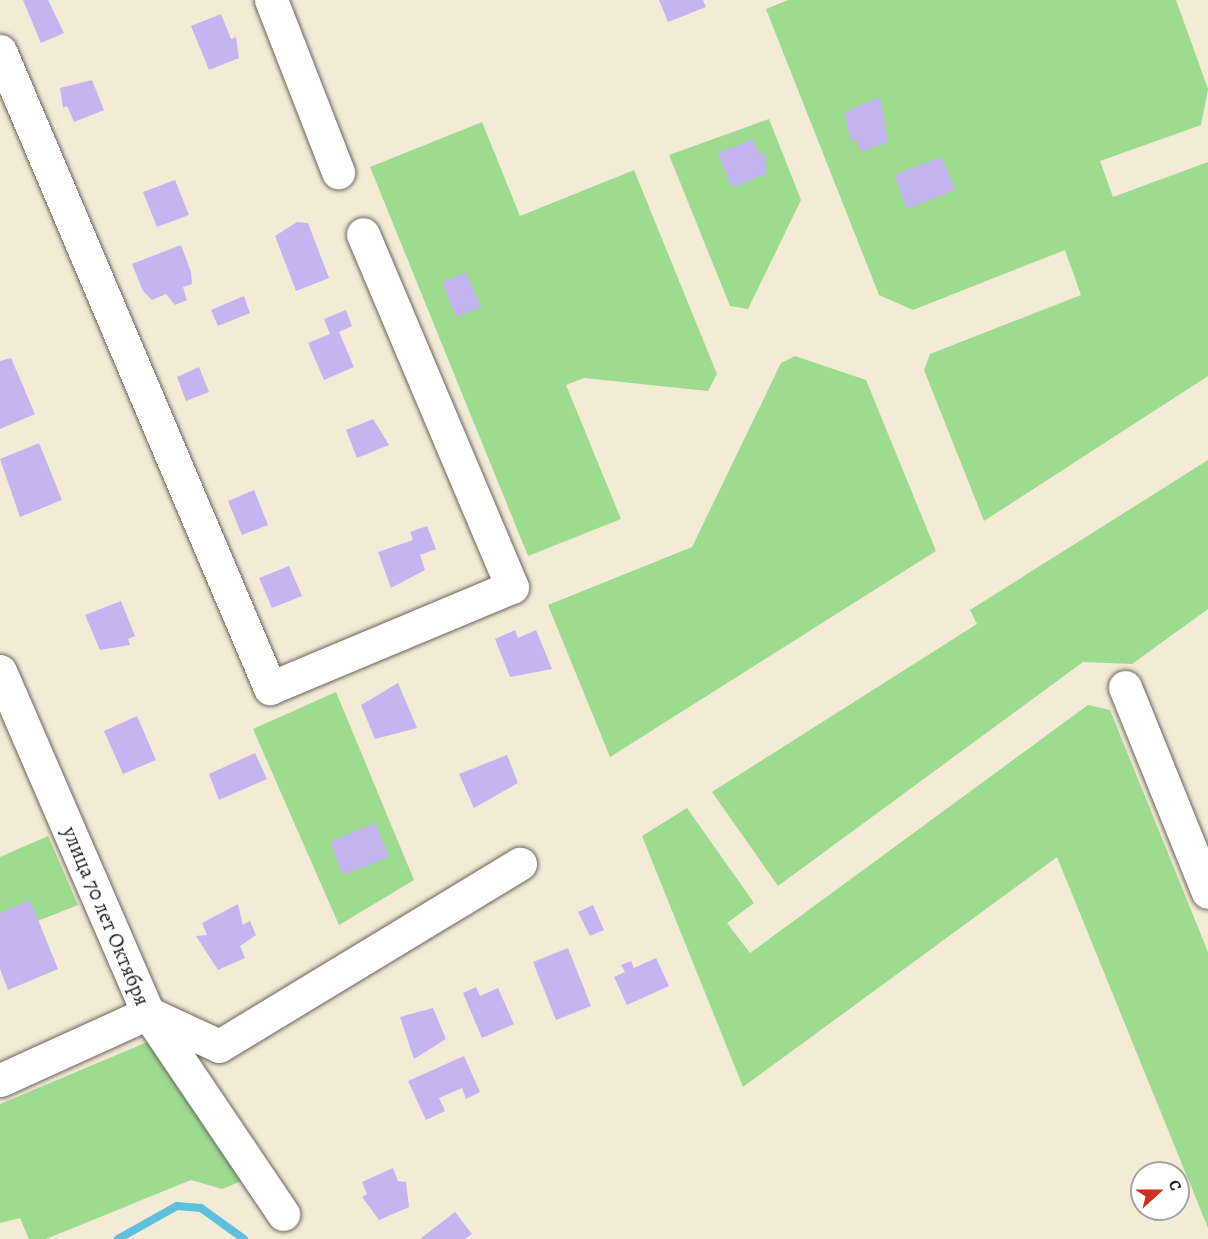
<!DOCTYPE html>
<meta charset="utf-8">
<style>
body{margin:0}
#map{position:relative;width:1208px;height:1239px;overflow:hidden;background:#f4ebd6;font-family:Alegreya,serif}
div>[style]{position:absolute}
.green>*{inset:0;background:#9ddb8f}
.stream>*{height:8px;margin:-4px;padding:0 4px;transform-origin:4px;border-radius:4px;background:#5ec0dc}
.building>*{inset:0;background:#c4b5f0}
.roads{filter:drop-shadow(0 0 2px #68645d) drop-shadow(0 0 2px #68645d)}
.minor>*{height:33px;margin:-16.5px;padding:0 16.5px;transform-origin:16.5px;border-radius:16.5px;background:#fff}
span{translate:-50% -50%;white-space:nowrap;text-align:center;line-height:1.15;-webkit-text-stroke:4.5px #fff;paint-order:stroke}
.street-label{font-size:21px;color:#1c1c1c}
.north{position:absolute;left:1130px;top:1161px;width:60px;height:60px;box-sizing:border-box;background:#fff;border:2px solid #a4a4a4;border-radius:50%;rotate:69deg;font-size:16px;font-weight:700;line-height:24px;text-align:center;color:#1c1c1c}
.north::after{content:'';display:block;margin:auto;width:21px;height:27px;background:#c8321e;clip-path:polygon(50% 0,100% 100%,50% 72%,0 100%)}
</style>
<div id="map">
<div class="green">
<div style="clip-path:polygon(788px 0,1176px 0,1208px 89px,1201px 125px,1100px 161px,1113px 197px,1208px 162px,1208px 376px,984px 521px,924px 370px,930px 354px,1081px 295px,1065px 250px,913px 310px,879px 295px,766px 9px)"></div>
<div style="clip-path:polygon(769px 119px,801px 200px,748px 309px,730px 306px,669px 155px)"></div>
<div style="clip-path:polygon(482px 122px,520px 216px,634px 170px,717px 374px,708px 391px,584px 378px,566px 385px,621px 519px,528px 556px,370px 167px)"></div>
<div style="clip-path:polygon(795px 356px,866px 380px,936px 551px,610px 757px,548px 605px,692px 547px,781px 363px)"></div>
<div style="clip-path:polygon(1208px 460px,1208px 609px,1132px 664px,1083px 662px,778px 886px,712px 792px,977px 624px,970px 610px)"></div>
<div style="clip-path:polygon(336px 692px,414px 880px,339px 925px,253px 729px)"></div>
<div style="clip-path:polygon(1088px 705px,1110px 710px,1208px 952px,1208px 1228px,1057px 857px,743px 1087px,642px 836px,687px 808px,754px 903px,727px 923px,750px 953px)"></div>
<div style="clip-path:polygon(48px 836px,78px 905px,0 936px,0 857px)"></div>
<div style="clip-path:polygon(183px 1027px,249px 1178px,222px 1189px,191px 1180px,46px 1239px,29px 1239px,20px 1218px,0 1223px,0 1104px)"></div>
</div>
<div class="stream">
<div style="left:118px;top:1239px;width:68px;rotate:-29.2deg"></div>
<div style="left:177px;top:1206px;width:24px;rotate:5deg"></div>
<div style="left:201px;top:1208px;width:53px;rotate:35.8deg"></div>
</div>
<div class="building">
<div style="clip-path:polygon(23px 0,48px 0,64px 33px,41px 43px)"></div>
<div style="clip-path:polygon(659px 0,703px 0,706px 7px,668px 22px)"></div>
<div style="clip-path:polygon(221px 14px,231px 39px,236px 37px,239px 58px,209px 70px,191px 26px)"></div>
<div style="clip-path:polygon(92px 80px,104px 110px,74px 122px,67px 106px,63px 108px,60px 88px)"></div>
<div style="clip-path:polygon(880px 97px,888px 142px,861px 152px,856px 139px,850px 141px,845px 112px)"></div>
<div style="clip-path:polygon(753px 139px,759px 154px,764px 152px,767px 173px,732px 188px,718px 153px)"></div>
<div style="clip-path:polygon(942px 157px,955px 190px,907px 209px,894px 175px)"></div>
<div style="clip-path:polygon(175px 180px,189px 215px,157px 227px,143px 192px)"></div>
<div style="clip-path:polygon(297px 222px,308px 223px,329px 278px,296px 291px,275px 236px)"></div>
<div style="clip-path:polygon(181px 245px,191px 272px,192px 284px,183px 287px,187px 300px,175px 305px,166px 294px,152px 300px,143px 291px,132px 264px)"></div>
<div style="clip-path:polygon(466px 272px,481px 307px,456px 317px,442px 282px)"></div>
<div style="clip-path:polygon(244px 296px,250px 313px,218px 326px,211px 310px)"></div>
<div style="clip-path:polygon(346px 310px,352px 326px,339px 332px,354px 367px,324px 380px,308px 343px,330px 334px,324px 319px)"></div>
<div style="clip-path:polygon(11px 358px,35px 414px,0 429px,0 361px)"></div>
<div style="clip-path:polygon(199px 367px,209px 392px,186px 401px,177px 377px)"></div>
<div style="clip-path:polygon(373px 419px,389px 445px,357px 458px,346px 430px)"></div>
<div style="clip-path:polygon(39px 443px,62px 500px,20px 517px,0 459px)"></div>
<div style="clip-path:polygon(254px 490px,268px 525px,242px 535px,228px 501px)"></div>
<div style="clip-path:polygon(427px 526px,436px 549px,420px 555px,425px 570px,391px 588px,378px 552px,413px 540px,410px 532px)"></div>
<div style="clip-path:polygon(289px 566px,302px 596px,272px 608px,259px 578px)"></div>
<div style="clip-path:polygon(121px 601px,135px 636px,128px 639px,130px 645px,100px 650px,85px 615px)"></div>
<div style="clip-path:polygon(515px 630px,518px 638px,536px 630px,552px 669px,510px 677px,495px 639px)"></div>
<div style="clip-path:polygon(398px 683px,417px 728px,375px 739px,361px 705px)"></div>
<div style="clip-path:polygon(137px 716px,156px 760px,123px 774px,104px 731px)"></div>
<div style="clip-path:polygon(255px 753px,267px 779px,219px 800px,209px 774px)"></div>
<div style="clip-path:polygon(507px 755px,518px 783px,474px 808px,459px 774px)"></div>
<div style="clip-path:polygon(375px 823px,389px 857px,343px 875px,330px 842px)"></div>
<div style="clip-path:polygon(30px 900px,58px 969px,8px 990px,0 969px,0 913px)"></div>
<div style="clip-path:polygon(238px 904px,243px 925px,250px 921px,256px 935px,240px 946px,245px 958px,218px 970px,196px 936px,207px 935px,202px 923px)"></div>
<div style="clip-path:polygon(593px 905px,604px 930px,590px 936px,578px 912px)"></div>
<div style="clip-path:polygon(568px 948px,591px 1006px,556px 1020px,533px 962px)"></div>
<div style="clip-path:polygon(656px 958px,669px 986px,627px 1005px,614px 977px,625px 972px,621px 965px,631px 961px,634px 968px)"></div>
<div style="clip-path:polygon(476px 987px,480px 996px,498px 988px,514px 1024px,482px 1038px,463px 993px)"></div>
<div style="clip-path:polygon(433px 1008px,446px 1039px,414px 1059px,400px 1017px)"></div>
<div style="clip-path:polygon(464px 1056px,480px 1092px,466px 1099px,462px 1088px,439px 1098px,445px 1111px,426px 1120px,408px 1081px)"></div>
<div style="clip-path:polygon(393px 1168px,398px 1181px,406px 1182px,409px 1207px,379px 1220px,362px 1197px,367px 1194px,362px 1182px)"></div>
<div style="clip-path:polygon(455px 1212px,472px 1234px,465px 1239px,420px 1239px)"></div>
</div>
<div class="roads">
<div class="minor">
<div style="left:271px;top:0;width:185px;rotate:68.7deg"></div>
<div style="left:0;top:51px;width:692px;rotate:67.03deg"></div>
<div style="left:270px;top:688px;width:262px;rotate:-22.7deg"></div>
<div style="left:512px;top:587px;width:383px;rotate:-112.9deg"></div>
<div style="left:0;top:671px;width:373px;rotate:66.6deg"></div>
<div style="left:148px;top:1013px;width:162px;rotate:155.6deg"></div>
<div style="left:1125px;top:687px;width:221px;rotate:68deg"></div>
<div style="left:148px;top:1013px;width:78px;rotate:24.9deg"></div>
<div style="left:219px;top:1046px;width:352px;rotate:-31.2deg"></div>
<div style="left:149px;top:1015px;width:240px;rotate:56deg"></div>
</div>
</div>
<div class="street-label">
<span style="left:106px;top:916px;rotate:67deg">улица 70 лет Октября</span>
</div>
<div class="north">С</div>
</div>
